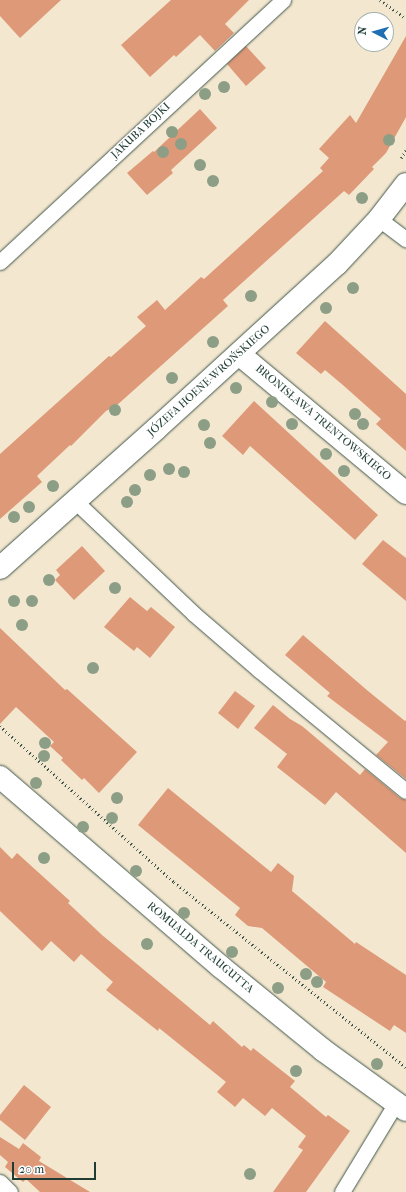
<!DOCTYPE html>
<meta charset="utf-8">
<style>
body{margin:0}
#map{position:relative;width:406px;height:1192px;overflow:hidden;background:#f3e7cf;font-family:"IM FELL French Canon",serif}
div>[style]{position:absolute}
.building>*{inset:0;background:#de9979}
.path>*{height:2.5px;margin-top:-1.25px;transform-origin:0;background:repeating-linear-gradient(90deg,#3f564b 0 1px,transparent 0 4px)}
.roads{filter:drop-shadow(0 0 1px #3f564b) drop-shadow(0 0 1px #3f564b)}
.service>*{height:15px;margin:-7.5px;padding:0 7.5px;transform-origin:7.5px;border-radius:7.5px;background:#fff}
.minor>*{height:22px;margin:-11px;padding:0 11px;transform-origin:11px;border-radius:11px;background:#fff}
.tertiary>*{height:22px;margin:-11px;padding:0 11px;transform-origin:11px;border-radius:11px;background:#fff}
.trees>*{width:12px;height:12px;margin:-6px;border-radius:50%;background:#8d9e86}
span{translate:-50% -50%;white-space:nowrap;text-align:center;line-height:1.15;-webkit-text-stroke:3px #fff;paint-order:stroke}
.street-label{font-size:11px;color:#1f3d34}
.north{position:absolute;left:354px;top:12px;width:40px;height:40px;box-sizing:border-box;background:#fff;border:1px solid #a5b1ae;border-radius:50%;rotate:276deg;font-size:11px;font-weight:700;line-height:16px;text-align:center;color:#1f3d34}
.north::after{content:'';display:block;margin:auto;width:14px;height:18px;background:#1f6fb2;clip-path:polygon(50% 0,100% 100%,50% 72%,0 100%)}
.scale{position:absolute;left:12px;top:1162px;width:84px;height:18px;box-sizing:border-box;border:2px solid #1f3d34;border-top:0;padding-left:5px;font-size:12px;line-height:14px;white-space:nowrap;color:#1f3d34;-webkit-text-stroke:3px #fff;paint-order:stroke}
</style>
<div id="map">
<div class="building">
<div style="clip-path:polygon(0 0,61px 0,20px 38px,0 16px)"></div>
<div style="clip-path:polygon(171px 0,249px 0,225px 24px,234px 33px,215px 51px,200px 35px,176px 57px,174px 55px,150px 77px,121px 45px)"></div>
<div style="clip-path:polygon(406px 36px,406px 117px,386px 153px,372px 167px,374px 169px,349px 195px,344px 191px,223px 300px,228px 306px,116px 406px,106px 411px,71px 446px,70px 445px,37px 476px,42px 482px,0 519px,0 454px,109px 356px,111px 357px,146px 326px,137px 317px,157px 300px,165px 310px,201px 277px,204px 279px,323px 171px,320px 168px,329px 158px,319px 149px,350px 115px,356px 123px)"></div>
<div style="clip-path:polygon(246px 46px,266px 68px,246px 86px,227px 64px)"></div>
<div style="clip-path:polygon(200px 109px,217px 128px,171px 170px,173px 173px,147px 195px,127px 173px,153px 151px,154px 152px)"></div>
<div style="clip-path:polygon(325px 321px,406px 394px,406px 451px,376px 424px,381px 419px,344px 386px,325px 370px,321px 374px,296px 353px)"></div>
<div style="clip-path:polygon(254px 401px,378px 515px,355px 540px,250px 446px,243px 455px,222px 436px)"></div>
<div style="clip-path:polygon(383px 540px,406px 558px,406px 601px,362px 564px)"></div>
<div style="clip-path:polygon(82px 546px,105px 571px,74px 600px,55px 580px,60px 575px,56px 570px)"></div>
<div style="clip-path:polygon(130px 597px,147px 611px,151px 607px,175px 627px,150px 658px,137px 647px,134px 651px,104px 627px)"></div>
<div style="clip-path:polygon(0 628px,65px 690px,67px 689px,137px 752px,99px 793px,84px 778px,82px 780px,61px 760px,63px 758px,50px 746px,54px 742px,16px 707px,0 724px)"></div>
<div style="clip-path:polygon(303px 635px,368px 691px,405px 721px,406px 720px,406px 779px,376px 755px,388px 742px,327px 696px,330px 693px,285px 655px)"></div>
<div style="clip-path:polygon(235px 691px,255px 706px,238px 729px,218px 713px)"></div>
<div style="clip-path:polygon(273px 705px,290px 719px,302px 726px,360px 775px,365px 769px,400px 798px,406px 800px,406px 853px,336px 792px,325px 805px,277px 767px,287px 754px,254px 728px)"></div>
<div style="clip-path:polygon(168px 788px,271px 872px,278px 863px,294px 876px,292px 891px,355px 944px,356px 942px,406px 975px,406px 1033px,394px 1025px,390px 1031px,323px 987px,326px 982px,262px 928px,248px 926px,235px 915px,240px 908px,138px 825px)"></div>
<div style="clip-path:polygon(0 847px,12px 859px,17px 853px,70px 901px,68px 903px,102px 935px,173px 994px,210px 1025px,213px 1021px,242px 1047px,244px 1045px,251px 1051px,253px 1048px,295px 1081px,290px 1087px,326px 1117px,328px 1115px,350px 1131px,306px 1192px,273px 1192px,303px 1150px,298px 1147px,306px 1136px,272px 1108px,265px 1116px,243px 1098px,235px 1107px,217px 1092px,226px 1082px,159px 1028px,158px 1031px,106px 990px,113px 982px,81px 954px,74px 962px,51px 941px,42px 951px,0 911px)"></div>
<div style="clip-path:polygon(24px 1085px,51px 1107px,25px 1140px,0 1120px,0 1115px)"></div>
<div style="clip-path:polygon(0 1137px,19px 1149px,23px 1143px,41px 1157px,39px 1161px,90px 1192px,40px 1192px,26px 1179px,23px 1182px,5px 1167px,8px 1162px,0 1155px)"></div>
</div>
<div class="path">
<div style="left:380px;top:0;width:32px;rotate:35deg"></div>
<div style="left:401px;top:158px;width:9px;rotate:-58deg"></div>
<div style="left:0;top:726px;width:234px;rotate:41.9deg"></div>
<div style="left:174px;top:882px;width:297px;rotate:38.6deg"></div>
</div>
<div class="roads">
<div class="service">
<div style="left:379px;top:219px;width:34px;rotate:37deg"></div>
<div style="left:0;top:262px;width:386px;rotate:-42.8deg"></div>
<div style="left:75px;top:501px;width:164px;rotate:43.5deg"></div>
<div style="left:194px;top:614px;width:86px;rotate:40.7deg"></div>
<div style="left:259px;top:670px;width:190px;rotate:39.5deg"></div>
<div style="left:0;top:1182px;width:14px;rotate:45deg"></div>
<div style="left:342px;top:1192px;width:104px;rotate:-58.8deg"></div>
</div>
<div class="minor">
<div style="left:239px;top:354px;width:217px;rotate:39.8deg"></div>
<div style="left:0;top:568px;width:209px;rotate:-41.7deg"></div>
<div style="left:156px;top:429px;width:245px;rotate:-42.4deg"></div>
<div style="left:337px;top:264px;width:62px;rotate:-47deg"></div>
<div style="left:379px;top:219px;width:44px;rotate:-52.4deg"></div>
</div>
<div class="tertiary">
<div style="left:0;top:777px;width:291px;rotate:40.7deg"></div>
<div style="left:221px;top:967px;width:132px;rotate:39.1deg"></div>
<div style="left:323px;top:1050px;width:102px;rotate:35.9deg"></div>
</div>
</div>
<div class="trees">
<div style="left:224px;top:87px"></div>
<div style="left:205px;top:94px"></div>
<div style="left:172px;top:132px"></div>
<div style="left:389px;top:140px"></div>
<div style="left:181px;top:144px"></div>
<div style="left:163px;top:152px"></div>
<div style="left:200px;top:165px"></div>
<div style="left:213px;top:181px"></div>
<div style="left:362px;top:198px"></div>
<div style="left:353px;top:288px"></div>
<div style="left:251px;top:296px"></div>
<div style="left:326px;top:308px"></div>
<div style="left:213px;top:342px"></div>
<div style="left:172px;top:378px"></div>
<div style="left:236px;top:388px"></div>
<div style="left:272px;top:402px"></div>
<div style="left:115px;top:410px"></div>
<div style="left:355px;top:414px"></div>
<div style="left:292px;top:424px"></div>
<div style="left:363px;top:424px"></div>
<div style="left:204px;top:425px"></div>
<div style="left:210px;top:443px"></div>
<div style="left:326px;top:454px"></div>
<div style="left:169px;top:469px"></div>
<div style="left:344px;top:471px"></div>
<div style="left:184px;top:472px"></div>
<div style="left:150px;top:475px"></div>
<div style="left:53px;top:486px"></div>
<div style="left:135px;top:490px"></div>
<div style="left:127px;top:502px"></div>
<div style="left:29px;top:507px"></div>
<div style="left:14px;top:517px"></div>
<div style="left:49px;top:580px"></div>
<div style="left:115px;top:588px"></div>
<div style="left:14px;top:601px"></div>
<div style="left:32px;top:601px"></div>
<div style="left:22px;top:625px"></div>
<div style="left:93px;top:668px"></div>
<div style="left:45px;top:743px"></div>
<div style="left:44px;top:756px"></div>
<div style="left:36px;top:783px"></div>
<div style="left:117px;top:798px"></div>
<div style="left:112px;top:818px"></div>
<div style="left:83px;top:827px"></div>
<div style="left:44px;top:858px"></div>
<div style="left:136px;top:871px"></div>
<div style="left:184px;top:913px"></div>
<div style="left:147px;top:944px"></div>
<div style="left:232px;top:952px"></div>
<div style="left:306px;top:974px"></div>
<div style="left:317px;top:982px"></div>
<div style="left:278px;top:988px"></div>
<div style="left:377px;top:1064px"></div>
<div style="left:296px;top:1071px"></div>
<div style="left:250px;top:1174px"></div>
</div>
<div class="street-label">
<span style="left:141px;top:131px;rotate:-43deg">JAKUBA BOJKI</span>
<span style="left:209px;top:381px;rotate:-42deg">JÓZEFA HOENE-WROŃSKIEGO</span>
<span style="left:323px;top:423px;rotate:40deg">BRONISŁAWA TRENTOWSKIEGO</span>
<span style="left:200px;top:948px;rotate:40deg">ROMUALDA TRAUGUTTA</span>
</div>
<div class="north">N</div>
<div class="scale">20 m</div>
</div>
